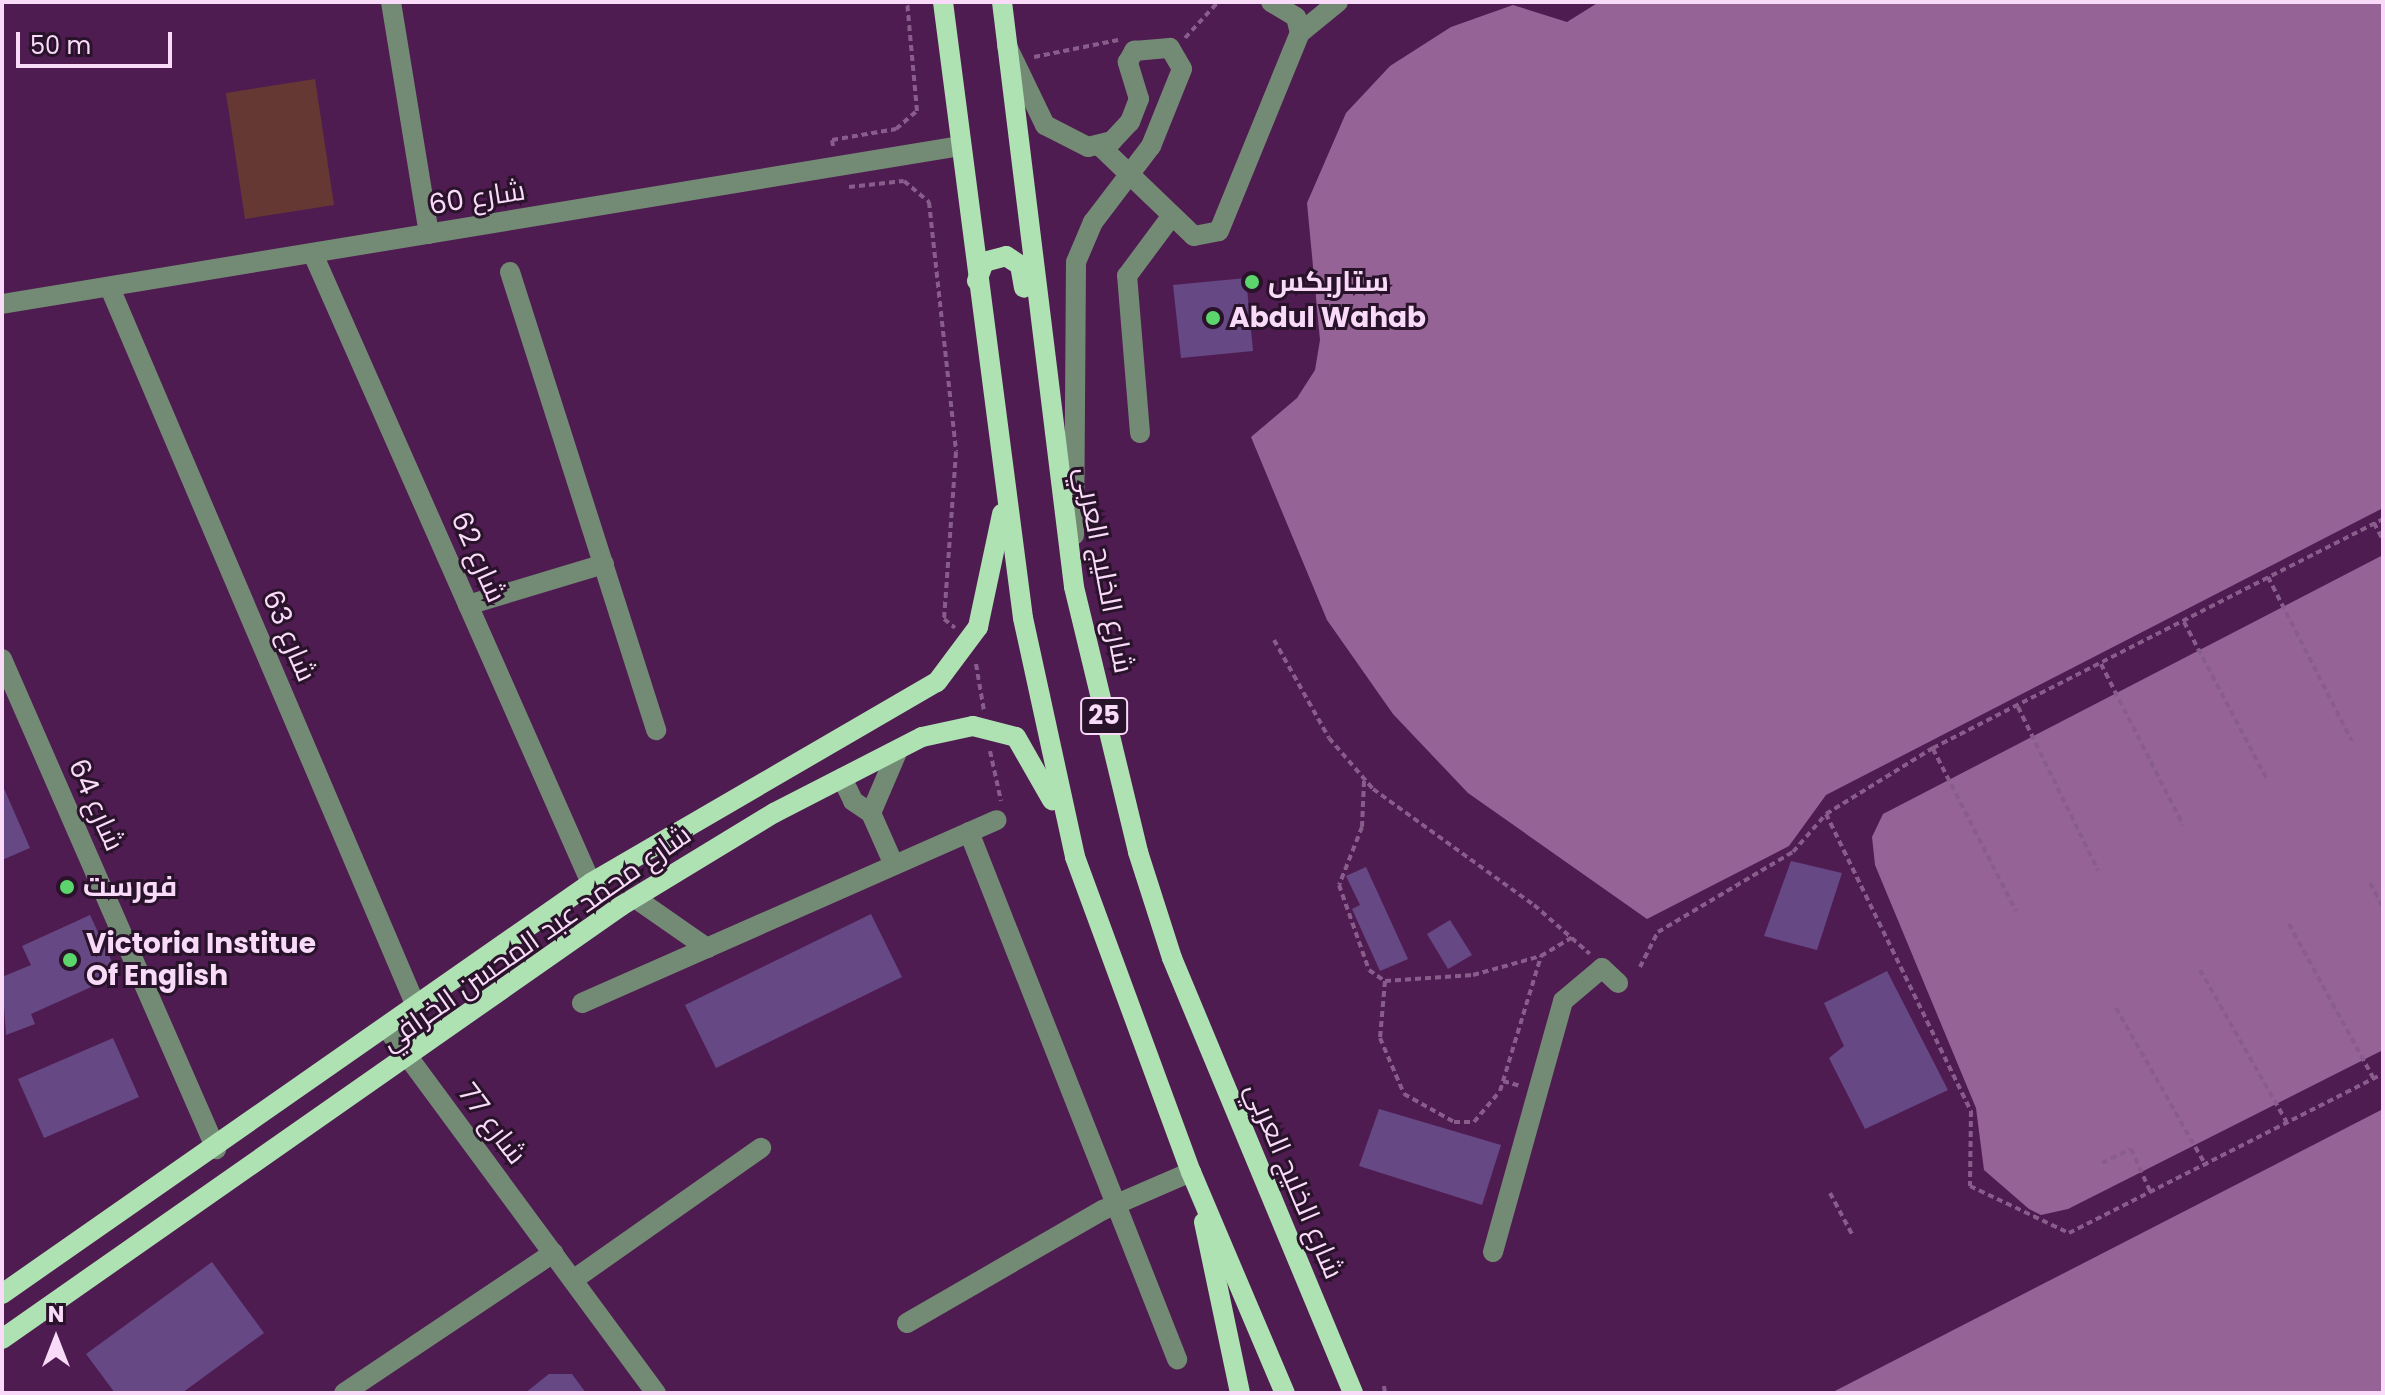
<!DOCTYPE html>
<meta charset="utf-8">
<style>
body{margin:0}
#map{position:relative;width:2385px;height:1395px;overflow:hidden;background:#4f1c51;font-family:Poppins,Cairo,sans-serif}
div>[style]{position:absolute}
.green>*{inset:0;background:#663833}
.water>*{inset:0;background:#966397}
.building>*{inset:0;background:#664884}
.path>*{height:4px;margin-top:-2px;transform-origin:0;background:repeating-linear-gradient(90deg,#895d8b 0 6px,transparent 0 10px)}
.minor>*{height:20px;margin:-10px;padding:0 10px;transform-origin:10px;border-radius:10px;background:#738b74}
.major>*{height:20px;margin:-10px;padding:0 10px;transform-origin:10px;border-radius:10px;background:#afe2b2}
.dots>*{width:22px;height:22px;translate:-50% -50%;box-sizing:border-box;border:4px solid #29132a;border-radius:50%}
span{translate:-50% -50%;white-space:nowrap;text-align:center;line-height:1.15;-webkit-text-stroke:6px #29132a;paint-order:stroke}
.shield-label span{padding:2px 6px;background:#29132a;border:2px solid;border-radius:6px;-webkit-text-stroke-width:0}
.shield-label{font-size:26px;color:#f9daf9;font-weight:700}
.street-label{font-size:28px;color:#f9daf9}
.poi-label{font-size:28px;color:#f9daf9;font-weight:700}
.left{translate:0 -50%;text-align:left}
.frame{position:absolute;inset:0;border:4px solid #f9daf9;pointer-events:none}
.north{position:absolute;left:16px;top:1299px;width:80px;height:80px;-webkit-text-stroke:6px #29132a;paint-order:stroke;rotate:0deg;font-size:22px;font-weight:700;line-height:32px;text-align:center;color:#f9daf9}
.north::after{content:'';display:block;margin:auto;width:28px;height:36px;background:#f9daf9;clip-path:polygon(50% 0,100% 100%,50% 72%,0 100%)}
.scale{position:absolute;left:16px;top:32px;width:156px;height:36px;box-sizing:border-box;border:4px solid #f9daf9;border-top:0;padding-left:10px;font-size:24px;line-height:28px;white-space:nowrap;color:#f9daf9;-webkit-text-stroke:6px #29132a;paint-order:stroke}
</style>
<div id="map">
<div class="green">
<div style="clip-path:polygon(315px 79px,334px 205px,245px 219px,226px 93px)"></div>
</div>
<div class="water">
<div style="clip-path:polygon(1599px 2px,2383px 2px,2383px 508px,1826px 795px,1789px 846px,1647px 919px,1468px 793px,1393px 714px,1327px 620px,1251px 437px,1297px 398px,1315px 370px,1320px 340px,1307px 203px,1346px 113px,1390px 66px,1451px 27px,1513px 5px,1567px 22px)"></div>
<div style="clip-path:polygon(2383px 555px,2383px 1050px,2068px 1209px,2041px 1215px,2029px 1209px,1984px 1170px,1976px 1108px,1875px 865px,1872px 837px,1883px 814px)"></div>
<div style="clip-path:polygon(2383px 1109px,2383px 1393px,1831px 1393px)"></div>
</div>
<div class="building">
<div style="clip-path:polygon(1246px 278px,1253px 351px,1181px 358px,1173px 285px)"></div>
<div style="clip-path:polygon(2px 784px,30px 848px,2px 860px)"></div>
<div style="clip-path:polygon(1791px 861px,1842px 873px,1817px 950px,1764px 936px)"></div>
<div style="clip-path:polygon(1366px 867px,1408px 959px,1380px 971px,1352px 909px,1360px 905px,1346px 876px)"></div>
<div style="clip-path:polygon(871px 914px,902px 977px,716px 1068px,685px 1005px)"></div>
<div style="clip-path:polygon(90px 915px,118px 975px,31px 1014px,35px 1024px,6px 1035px,2px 977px,31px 965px,22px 946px)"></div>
<div style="clip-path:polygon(1450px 920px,1472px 955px,1448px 969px,1427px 934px)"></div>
<div style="clip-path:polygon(1887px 971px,1948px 1090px,1865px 1129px,1829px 1058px,1844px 1046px,1824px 1003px)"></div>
<div style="clip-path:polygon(113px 1038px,139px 1097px,44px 1138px,18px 1079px)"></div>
<div style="clip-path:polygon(1379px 1109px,1501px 1145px,1482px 1205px,1359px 1166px)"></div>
<div style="clip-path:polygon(212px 1262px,264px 1333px,182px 1393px,115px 1393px,86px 1354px)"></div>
<div style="clip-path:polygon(549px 1374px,572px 1374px,586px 1393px,525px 1393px)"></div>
</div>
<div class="path">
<div style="left:1185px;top:38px;width:49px;rotate:-47.5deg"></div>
<div style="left:1034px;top:57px;width:86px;rotate:-11.4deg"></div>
<div style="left:833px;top:146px;width:6px;rotate:-99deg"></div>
<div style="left:832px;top:140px;width:65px;rotate:-9.8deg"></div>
<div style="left:896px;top:129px;width:28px;rotate:-41deg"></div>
<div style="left:917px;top:111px;width:109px;rotate:-95.2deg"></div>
<div style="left:849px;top:187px;width:55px;rotate:-6.2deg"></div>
<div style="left:904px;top:181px;width:33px;rotate:40deg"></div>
<div style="left:929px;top:202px;width:251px;rotate:83.8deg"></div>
<div style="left:956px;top:452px;width:167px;rotate:94.1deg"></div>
<div style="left:944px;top:619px;width:14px;rotate:39deg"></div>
<div style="left:2374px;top:523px;width:19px;rotate:62deg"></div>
<div style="left:2268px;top:577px;width:184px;rotate:62.9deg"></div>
<div style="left:2184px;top:622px;width:180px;rotate:62.2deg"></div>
<div style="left:1274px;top:640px;width:112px;rotate:60.7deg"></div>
<div style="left:1329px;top:738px;width:67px;rotate:49.2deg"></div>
<div style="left:1373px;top:789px;width:198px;rotate:35.8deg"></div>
<div style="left:1534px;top:905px;width:74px;rotate:41.2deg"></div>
<div style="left:976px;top:664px;width:48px;rotate:80.3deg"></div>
<div style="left:2101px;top:664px;width:181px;rotate:63deg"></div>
<div style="left:2018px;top:707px;width:182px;rotate:63.9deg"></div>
<div style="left:1933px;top:749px;width:182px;rotate:62.9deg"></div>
<div style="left:990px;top:751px;width:51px;rotate:77.6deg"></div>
<div style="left:1364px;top:781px;width:46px;rotate:92.5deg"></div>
<div style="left:1362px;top:827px;width:62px;rotate:111.6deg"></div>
<div style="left:1339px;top:885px;width:90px;rotate:70.6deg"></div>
<div style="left:1369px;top:970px;width:19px;rotate:35deg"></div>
<div style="left:1385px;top:981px;width:88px;rotate:-3.9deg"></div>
<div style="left:1473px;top:975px;width:71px;rotate:-15.6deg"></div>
<div style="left:1541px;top:956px;width:37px;rotate:-31deg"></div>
<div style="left:1826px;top:814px;width:331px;rotate:64deg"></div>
<div style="left:1971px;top:1111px;width:75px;rotate:90.8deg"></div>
<div style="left:1970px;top:1186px;width:110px;rotate:25.4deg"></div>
<div style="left:2069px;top:1233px;width:352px;rotate:-26.9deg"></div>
<div style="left:2370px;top:883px;width:27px;rotate:62deg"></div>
<div style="left:2289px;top:924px;width:177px;rotate:61.3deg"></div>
<div style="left:1640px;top:967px;width:39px;rotate:-63deg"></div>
<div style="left:1658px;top:932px;width:157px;rotate:-30.7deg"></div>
<div style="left:1793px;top:852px;width:50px;rotate:-49deg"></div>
<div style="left:1826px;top:814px;width:126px;rotate:-31.7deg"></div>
<div style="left:1933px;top:748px;width:505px;rotate:-26.97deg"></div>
<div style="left:2200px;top:970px;width:174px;rotate:60.3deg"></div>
<div style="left:1385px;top:981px;width:57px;rotate:95deg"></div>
<div style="left:1380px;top:1038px;width:61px;rotate:66.8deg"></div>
<div style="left:1404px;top:1094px;width:57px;rotate:29.2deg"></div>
<div style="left:1454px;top:1122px;width:20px"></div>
<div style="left:1474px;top:1122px;width:40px;rotate:-50deg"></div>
<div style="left:1500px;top:1091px;width:141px;rotate:-73.1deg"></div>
<div style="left:2116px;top:1008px;width:182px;rotate:60.3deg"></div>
<div style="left:1503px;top:1081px;width:18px;rotate:16deg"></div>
<div style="left:2102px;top:1163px;width:32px;rotate:-26deg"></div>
<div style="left:2131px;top:1149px;width:48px;rotate:65.6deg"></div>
<div style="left:1830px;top:1193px;width:49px;rotate:61.9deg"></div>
<div style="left:1384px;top:1386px;width:7px;rotate:82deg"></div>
</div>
<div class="minor">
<div style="left:391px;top:2px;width:235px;rotate:80.7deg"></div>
<div style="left:1300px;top:33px;width:49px;rotate:-39.2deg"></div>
<div style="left:1007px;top:46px;width:88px;rotate:64.3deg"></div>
<div style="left:1045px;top:125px;width:48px;rotate:27.1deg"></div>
<div style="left:1088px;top:147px;width:25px;rotate:-14deg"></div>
<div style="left:1112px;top:141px;width:26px;rotate:-47deg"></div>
<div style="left:1130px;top:122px;width:25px;rotate:-69deg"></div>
<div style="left:1139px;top:99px;width:39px;rotate:-107deg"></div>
<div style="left:1128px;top:62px;width:13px;rotate:-61deg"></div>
<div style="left:1134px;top:51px;width:36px;rotate:-5deg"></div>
<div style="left:1170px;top:48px;width:24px;rotate:60deg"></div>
<div style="left:1182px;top:69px;width:83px;rotate:111.9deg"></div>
<div style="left:1151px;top:146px;width:96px;rotate:127.3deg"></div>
<div style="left:1093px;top:222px;width:43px;rotate:113deg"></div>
<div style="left:1076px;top:262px;width:273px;rotate:90.4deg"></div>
<div style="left:1100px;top:146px;width:130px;rotate:43.8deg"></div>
<div style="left:1194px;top:236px;width:25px;rotate:-11deg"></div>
<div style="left:1219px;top:231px;width:214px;rotate:-67.8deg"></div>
<div style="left:1300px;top:33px;width:16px;rotate:-104deg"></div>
<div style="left:1296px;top:17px;width:29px;rotate:-149deg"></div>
<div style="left:313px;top:254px;width:688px;rotate:66.16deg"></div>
<div style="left:510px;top:272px;width:481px;rotate:72.3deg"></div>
<div style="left:110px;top:288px;width:780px;rotate:66.92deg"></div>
<div style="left:2px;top:304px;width:972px;rotate:-9.36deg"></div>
<div style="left:1140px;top:433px;width:158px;rotate:-94.7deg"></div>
<div style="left:1127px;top:276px;width:72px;rotate:-53.4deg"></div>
<div style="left:468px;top:605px;width:142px;rotate:-16.8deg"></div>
<div style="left:2px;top:659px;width:535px;rotate:66.41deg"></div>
<div style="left:842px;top:778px;width:25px;rotate:64deg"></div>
<div style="left:853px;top:801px;width:22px;rotate:34deg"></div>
<div style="left:969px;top:832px;width:567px;rotate:68.46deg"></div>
<div style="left:894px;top:865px;width:57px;rotate:-113.9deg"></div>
<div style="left:871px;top:813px;width:69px;rotate:-66.8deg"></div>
<div style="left:635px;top:898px;width:88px;rotate:34.8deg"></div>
<div style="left:582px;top:1003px;width:453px;rotate:-23.8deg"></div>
<div style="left:386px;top:1027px;width:455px;rotate:53.6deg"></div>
<div style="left:1493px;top:1252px;width:261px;rotate:-74.4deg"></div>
<div style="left:1563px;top:1001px;width:51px;rotate:-40.2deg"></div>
<div style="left:1602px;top:968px;width:22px;rotate:43deg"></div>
<div style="left:573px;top:1280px;width:230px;rotate:-35.1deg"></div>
<div style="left:907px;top:1323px;width:226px;rotate:-30deg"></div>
<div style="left:1103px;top:1210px;width:96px;rotate:-23.4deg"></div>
<div style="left:344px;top:1393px;width:252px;rotate:-33.8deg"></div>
</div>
<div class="major">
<div style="left:943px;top:2px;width:621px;rotate:82.6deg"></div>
<div style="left:1023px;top:618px;width:245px;rotate:77.7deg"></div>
<div style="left:1075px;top:857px;width:336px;rotate:69.8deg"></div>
<div style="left:1191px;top:1172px;width:240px;rotate:67deg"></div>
<div style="left:1002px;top:2px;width:589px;rotate:82.98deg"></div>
<div style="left:1074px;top:587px;width:273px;rotate:76.4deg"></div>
<div style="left:1138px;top:852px;width:111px;rotate:72.2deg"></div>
<div style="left:1172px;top:958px;width:471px;rotate:67.4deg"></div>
<div style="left:977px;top:281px;width:20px;rotate:-70deg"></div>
<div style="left:984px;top:262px;width:23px;rotate:-15deg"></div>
<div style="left:1006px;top:256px;width:17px;rotate:33deg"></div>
<div style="left:1020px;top:265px;width:23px;rotate:80deg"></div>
<div style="left:1204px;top:1222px;width:175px;rotate:78.1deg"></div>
<div style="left:2px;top:1294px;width:718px;rotate:-34.91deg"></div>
<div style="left:591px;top:883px;width:400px;rotate:-30.2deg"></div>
<div style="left:937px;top:682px;width:69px;rotate:-53.3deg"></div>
<div style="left:978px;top:627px;width:116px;rotate:-78deg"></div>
<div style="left:2px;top:1339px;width:755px;rotate:-34.97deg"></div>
<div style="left:621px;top:906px;width:179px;rotate:-31.3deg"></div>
<div style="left:774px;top:813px;width:166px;rotate:-27.2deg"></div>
<div style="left:922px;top:737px;width:52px;rotate:-12.2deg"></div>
<div style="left:973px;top:726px;width:44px;rotate:14.3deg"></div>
<div style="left:1016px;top:737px;width:73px;rotate:60.3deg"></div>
</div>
<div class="dots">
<div style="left:1252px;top:282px;background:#5dd56d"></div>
<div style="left:1213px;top:318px;background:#5dd56d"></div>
<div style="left:67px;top:887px;background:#5dd56d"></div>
<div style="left:70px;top:960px;background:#5dd56d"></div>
</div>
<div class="shield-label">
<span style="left:1104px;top:716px">25</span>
</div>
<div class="street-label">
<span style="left:477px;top:198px;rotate:-9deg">شارع 60</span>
<span style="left:478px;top:557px;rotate:66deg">شارع 62</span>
<span style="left:1104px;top:570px;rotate:79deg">شارع الخليج العربي</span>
<span style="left:289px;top:636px;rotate:67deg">شارع 63</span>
<span style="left:96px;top:805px;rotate:66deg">شارع 64</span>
<span style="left:536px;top:938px;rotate:-35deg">شارع محمد عبد المحسن الخرافي</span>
<span style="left:492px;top:1124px;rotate:53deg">شارع 77</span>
<span style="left:1294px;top:1181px;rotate:67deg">شارع الخليج العربي</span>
</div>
<div class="poi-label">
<span class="left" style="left:1268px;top:282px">ستاربكس</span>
<span class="left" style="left:1229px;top:318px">Abdul Wahab</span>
<span class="left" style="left:83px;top:887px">فورست</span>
<span class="left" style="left:86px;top:960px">Victoria Institue<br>Of English</span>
</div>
<div class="frame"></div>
<div class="north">N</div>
<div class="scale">50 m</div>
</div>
